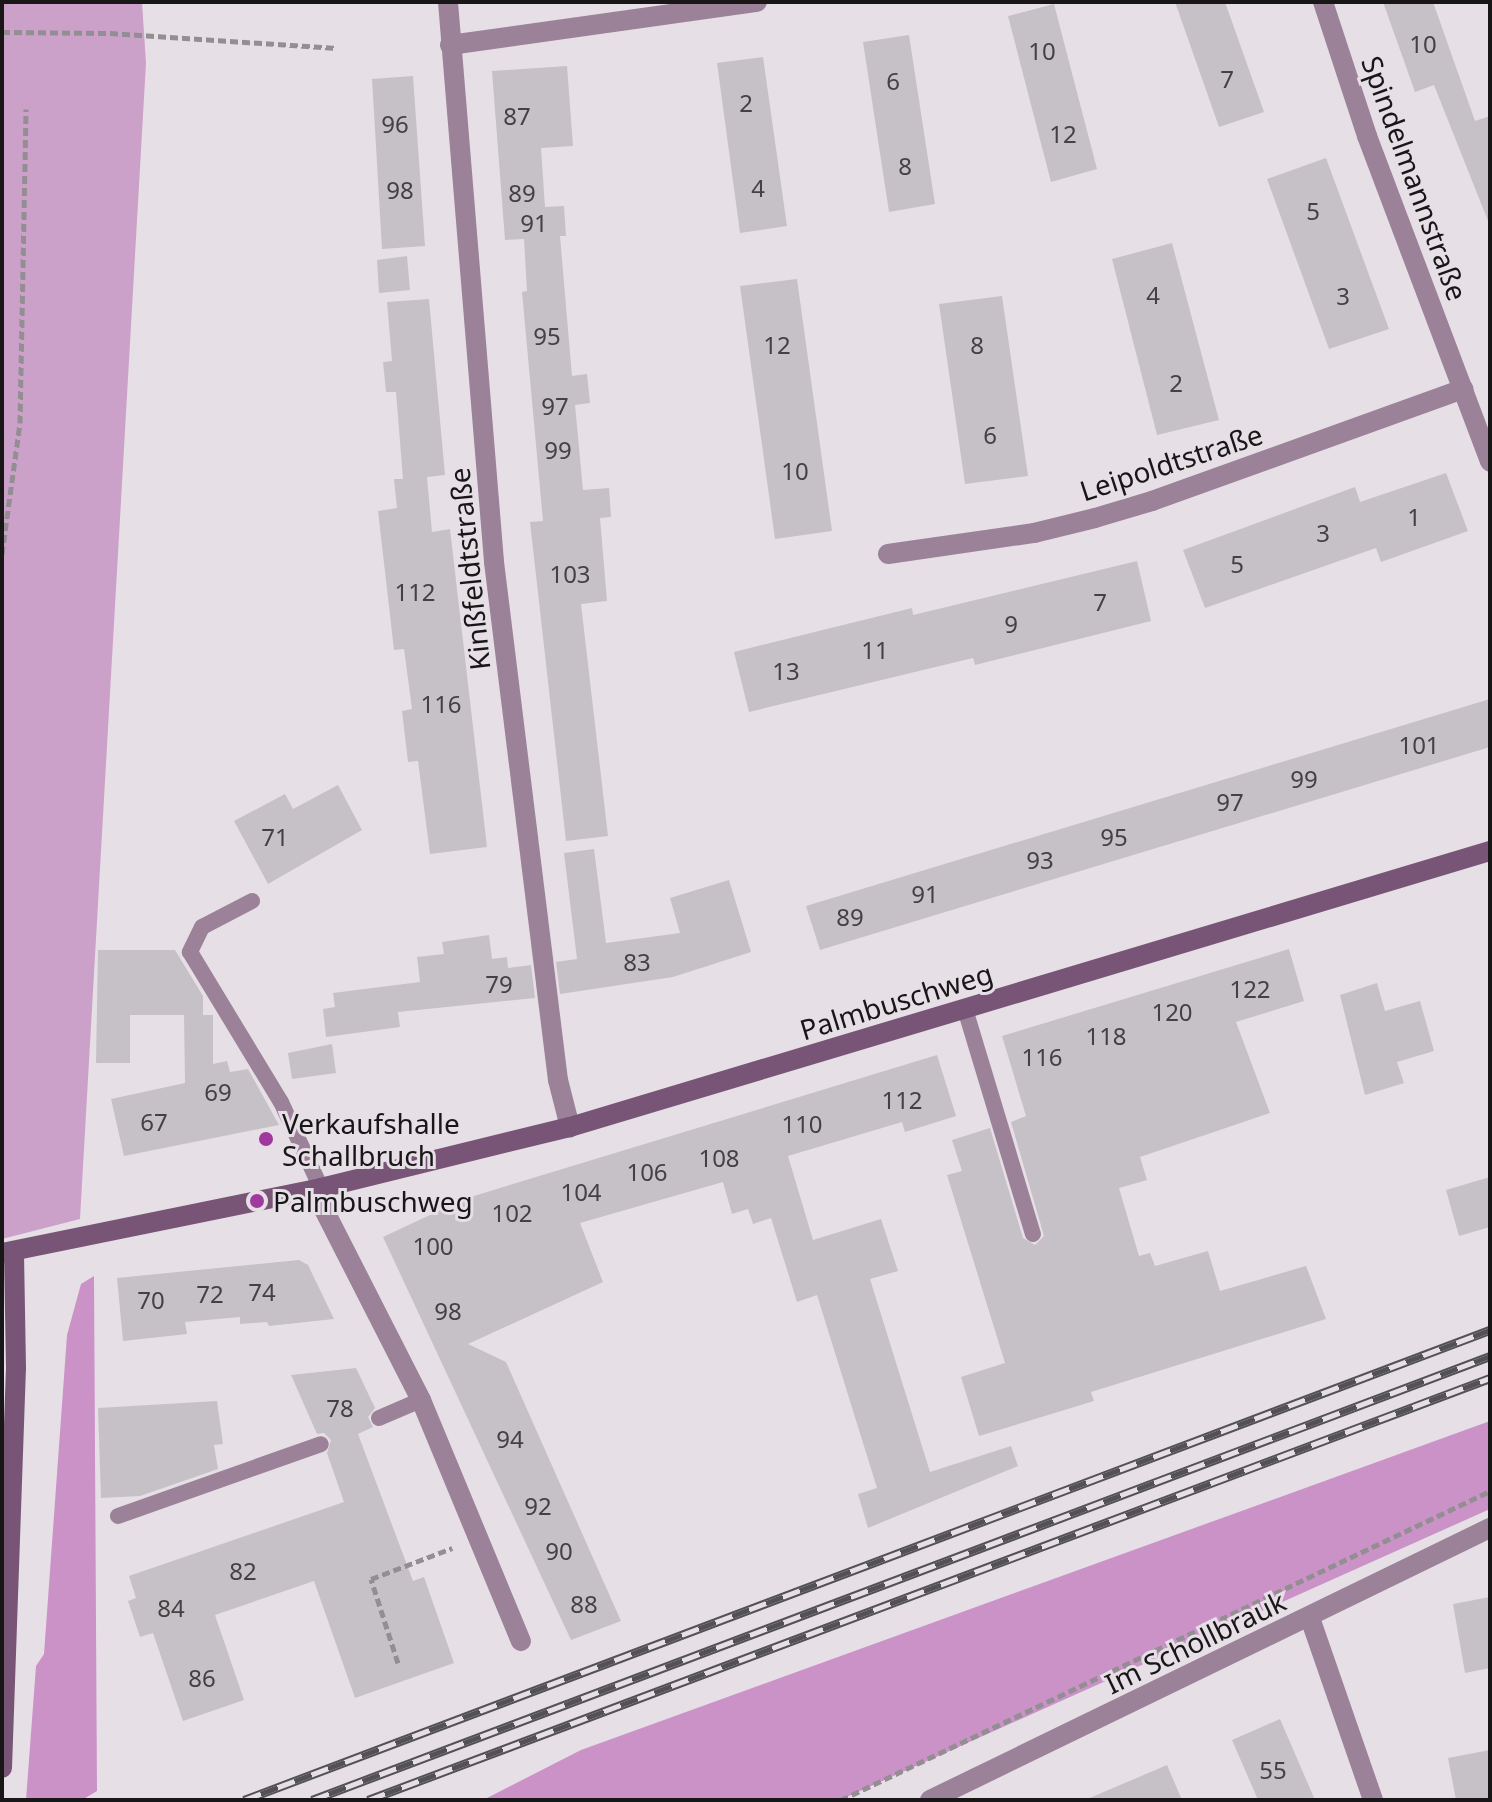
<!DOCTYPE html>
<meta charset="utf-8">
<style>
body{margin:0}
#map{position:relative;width:1492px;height:1802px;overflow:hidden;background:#e6e0e6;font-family:"Noto Sans",sans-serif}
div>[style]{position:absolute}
.green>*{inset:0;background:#cca1c9}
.forest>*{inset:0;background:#cb92c8}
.building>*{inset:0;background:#c6c1c6}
.path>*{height:5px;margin-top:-2.5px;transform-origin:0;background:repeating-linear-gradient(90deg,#928e92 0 8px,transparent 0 12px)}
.lane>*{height:16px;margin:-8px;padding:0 8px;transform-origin:8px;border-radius:8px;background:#9b8299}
.street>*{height:20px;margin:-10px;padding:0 10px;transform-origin:10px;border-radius:10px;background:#9b8299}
.secondary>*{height:20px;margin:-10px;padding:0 10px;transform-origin:10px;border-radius:10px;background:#785576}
.rail>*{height:9px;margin-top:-4.5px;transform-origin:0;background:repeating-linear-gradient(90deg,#e6e0e6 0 18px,#545154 0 36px);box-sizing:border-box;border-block:2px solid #545154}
.dots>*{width:22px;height:22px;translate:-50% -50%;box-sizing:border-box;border:4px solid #e6e0e6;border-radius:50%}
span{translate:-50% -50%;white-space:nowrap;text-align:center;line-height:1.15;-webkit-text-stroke:6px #e6e0e6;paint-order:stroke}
.number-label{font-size:24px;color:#444143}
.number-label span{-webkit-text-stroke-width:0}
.street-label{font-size:28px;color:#181617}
.poi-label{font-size:28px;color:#181617}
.left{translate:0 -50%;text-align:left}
.frame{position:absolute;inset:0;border:4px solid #181617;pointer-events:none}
</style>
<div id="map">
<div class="green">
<div style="clip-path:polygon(2px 2px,142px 2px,146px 63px,80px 1219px,2px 1239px)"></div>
</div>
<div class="forest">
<div style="clip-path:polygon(94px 1276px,97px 1791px,82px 1800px,26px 1800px,36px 1666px,44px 1654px,67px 1335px,81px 1284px)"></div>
<div style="clip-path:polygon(1490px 1421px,1490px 1509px,840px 1800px,483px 1800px,581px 1750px)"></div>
</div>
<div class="building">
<div style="clip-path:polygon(1175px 2px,1225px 2px,1264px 112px,1219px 127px)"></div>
<div style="clip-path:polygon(1383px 2px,1433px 2px,1475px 121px,1490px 116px,1490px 226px,1434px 85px,1415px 92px)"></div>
<div style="clip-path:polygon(1054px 4px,1097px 169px,1051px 182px,1008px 16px)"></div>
<div style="clip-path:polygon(909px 35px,935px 204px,889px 212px,863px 42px)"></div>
<div style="clip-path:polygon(763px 57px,787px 226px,740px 233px,717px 63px)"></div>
<div style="clip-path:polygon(567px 66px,573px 146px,541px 148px,545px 207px,564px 206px,566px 236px,560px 236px,572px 376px,587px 374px,590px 403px,575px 405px,583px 490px,609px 488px,611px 517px,600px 518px,607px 601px,581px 604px,608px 836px,566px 841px,530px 522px,543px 521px,522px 292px,527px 291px,524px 239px,505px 240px,492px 71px)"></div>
<div style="clip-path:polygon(413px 76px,425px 246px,382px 249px,372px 79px)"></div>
<div style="clip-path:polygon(1326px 158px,1389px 329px,1329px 349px,1267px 179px)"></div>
<div style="clip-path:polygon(1172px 243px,1219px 420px,1157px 435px,1112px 259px)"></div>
<div style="clip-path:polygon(407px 256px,410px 290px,379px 293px,377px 260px)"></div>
<div style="clip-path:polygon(797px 279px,832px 531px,775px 539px,740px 286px)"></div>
<div style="clip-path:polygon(1002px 296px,1028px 476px,965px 484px,939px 304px)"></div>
<div style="clip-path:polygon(429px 299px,445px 475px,427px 477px,432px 532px,450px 529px,487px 847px,430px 854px,418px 761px,408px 762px,402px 711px,412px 709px,404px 649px,394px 650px,378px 511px,397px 508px,394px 479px,403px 479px,396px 392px,386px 392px,383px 362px,392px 361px,387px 302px)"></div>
<div style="clip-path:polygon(1446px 473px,1468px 531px,1381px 562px,1376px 548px,1205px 608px,1183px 550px,1355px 487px,1360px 502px)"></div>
<div style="clip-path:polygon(1137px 561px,1151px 621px,975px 665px,973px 658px,749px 712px,734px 652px,912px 608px,913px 615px)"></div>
<div style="clip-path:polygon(1490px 699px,1490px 747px,820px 950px,806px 906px)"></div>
<div style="clip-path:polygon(338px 785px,362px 830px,268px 884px,234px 821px,285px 794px,293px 809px)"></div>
<div style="clip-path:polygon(594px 849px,606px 943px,680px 933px,670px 898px,729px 880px,751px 952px,673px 977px,560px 994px,556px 962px,577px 959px,564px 853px)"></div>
<div style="clip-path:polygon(489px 935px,492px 959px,507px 957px,508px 968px,531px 965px,535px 998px,398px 1012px,400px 1027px,326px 1037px,323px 1009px,335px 1007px,333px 993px,420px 982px,417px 957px,444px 954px,442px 942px)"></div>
<div style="clip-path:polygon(1289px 949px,1304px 1001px,1236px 1022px,1270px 1113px,1140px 1157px,1147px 1180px,1119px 1188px,1139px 1256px,1150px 1253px,1155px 1266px,1208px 1251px,1220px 1291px,1306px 1266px,1326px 1319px,1091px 1392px,1094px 1401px,979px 1436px,961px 1377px,1005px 1363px,947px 1175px,962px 1171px,952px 1140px,990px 1128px,1023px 1238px,1035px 1245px,1044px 1236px,1011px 1122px,1026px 1116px,1002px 1036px)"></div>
<div style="clip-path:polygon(98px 950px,175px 950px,203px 996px,203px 1015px,213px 1015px,213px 1064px,227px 1061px,230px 1072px,248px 1069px,279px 1125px,124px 1156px,111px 1099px,185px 1083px,184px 1015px,130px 1015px,130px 1063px,96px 1063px)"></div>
<div style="clip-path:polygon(1377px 983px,1385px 1011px,1420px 1001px,1434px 1051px,1397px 1062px,1404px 1083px,1365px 1095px,1340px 995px)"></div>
<div style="clip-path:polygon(332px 1044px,336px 1073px,292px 1079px,288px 1053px)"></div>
<div style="clip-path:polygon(937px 1055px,956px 1116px,905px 1132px,902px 1122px,788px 1156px,813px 1240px,881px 1219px,898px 1271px,870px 1279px,930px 1472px,1011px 1446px,1018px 1466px,868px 1528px,858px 1494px,877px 1488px,817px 1295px,797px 1302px,771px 1218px,753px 1224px,748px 1209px,732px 1214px,723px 1182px,580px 1223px,603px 1282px,468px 1344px,506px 1362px,621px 1621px,571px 1640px,383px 1237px,464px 1199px)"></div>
<div style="clip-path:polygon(1490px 1177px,1490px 1227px,1459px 1236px,1446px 1190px)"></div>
<div style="clip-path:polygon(299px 1260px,308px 1265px,334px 1319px,269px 1326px,267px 1322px,240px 1324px,240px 1317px,185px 1322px,187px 1334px,123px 1341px,117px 1278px)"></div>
<div style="clip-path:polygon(356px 1368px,375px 1408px,368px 1417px,373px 1427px,358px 1434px,413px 1581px,424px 1577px,454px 1663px,355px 1698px,314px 1581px,215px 1615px,244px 1700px,183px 1721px,153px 1633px,140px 1637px,128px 1601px,136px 1598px,129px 1576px,344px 1502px,327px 1453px,331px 1440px,324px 1433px,317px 1434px,291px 1375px)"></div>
<div style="clip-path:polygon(217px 1401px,223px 1444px,214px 1445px,218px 1469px,140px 1496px,101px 1498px,98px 1408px)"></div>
<div style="clip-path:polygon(1490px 1597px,1490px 1668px,1465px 1673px,1453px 1604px)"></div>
<div style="clip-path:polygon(1280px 1719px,1315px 1800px,1258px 1800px,1232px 1740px)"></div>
<div style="clip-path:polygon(1490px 1750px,1490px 1800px,1456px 1800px,1448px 1758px)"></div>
<div style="clip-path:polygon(1167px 1765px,1182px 1800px,1085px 1800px)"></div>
</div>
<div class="path">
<div style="left:2px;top:32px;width:108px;rotate:0.5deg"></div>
<div style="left:110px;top:33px;width:227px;rotate:3.8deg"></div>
<div style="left:2px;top:554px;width:132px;rotate:-82.2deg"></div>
<div style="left:20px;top:423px;width:314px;rotate:-88.9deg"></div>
<div style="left:398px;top:1663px;width:88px;rotate:-107.8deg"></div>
<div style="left:371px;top:1579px;width:87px;rotate:-20.9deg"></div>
<div style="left:841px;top:1800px;width:719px;rotate:-25.46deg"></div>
</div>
<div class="lane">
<div style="left:252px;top:901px;width:56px;rotate:152.5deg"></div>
<div style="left:202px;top:927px;width:28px;rotate:116deg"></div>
<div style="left:190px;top:952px;width:175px;rotate:58.8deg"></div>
<div style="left:281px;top:1102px;width:95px;rotate:65.1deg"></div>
<div style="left:965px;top:1009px;width:235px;rotate:73.2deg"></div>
<div style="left:379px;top:1418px;width:46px;rotate:-23.2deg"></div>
<div style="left:118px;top:1516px;width:215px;rotate:-19.5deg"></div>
</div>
<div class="street">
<div style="left:448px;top:2px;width:562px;rotate:85.3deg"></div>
<div style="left:494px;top:562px;width:522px;rotate:82.96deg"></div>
<div style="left:558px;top:1080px;width:49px;rotate:75.7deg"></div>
<div style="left:1323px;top:2px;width:141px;rotate:71.8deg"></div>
<div style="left:1367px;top:136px;width:348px;rotate:69.3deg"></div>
<div style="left:450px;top:45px;width:310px;rotate:-8deg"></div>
<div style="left:888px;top:554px;width:148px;rotate:-8.2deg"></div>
<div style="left:1034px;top:533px;width:63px;rotate:-13.8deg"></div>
<div style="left:1095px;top:518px;width:59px;rotate:-16.6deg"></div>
<div style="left:1152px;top:501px;width:331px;rotate:-19.8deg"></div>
<div style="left:314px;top:1190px;width:236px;rotate:63deg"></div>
<div style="left:421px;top:1400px;width:261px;rotate:67.5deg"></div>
<div style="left:1310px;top:1618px;width:193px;rotate:70.9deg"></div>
<div style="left:930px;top:1800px;width:623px;rotate:-25.91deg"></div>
</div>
<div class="secondary">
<div style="left:2px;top:1253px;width:326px;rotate:-11.5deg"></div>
<div style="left:321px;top:1188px;width:256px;rotate:-13.8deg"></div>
<div style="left:570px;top:1127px;width:961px;rotate:-16.7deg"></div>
<div style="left:2px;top:1768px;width:400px;rotate:-88deg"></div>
<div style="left:16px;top:1368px;width:117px;rotate:-91deg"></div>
</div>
<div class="rail">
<div style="left:244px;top:1800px;width:1332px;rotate:-20.67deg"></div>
<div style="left:312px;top:1800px;width:1259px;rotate:-20.65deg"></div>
<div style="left:368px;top:1800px;width:1199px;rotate:-20.61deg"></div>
</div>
<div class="dots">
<div style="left:266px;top:1139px;background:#9f399e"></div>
<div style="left:257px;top:1201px;background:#9f399e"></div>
</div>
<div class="number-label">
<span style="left:1423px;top:44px">10</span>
<span style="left:1042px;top:51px">10</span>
<span style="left:1227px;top:79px">7</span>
<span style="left:893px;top:81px">6</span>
<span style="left:746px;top:103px">2</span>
<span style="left:517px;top:116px">87</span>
<span style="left:395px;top:124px">96</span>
<span style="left:1063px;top:134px">12</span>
<span style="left:905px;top:166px">8</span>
<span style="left:758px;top:188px">4</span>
<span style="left:400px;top:190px">98</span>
<span style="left:522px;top:193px">89</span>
<span style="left:1313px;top:211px">5</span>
<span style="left:534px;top:223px">91</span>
<span style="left:1153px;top:295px">4</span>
<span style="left:1343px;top:296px">3</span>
<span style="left:547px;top:336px">95</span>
<span style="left:777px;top:345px">12</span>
<span style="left:977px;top:345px">8</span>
<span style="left:1176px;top:383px">2</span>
<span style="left:555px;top:406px">97</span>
<span style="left:990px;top:435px">6</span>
<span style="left:558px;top:450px">99</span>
<span style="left:795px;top:471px">10</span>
<span style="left:1414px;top:517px">1</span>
<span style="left:1323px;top:533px">3</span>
<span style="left:1237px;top:564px">5</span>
<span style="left:570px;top:574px">103</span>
<span style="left:415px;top:592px">112</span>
<span style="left:1100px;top:602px">7</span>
<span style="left:1011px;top:624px">9</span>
<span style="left:875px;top:650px">11</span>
<span style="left:786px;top:671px">13</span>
<span style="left:441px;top:704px">116</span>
<span style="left:1419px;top:745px">101</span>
<span style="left:1304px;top:779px">99</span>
<span style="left:1230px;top:802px">97</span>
<span style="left:275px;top:837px">71</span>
<span style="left:1114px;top:837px">95</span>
<span style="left:1040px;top:860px">93</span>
<span style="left:925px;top:894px">91</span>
<span style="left:850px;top:917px">89</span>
<span style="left:637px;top:962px">83</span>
<span style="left:499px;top:984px">79</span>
<span style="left:1250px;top:989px">122</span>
<span style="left:1172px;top:1012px">120</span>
<span style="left:1106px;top:1036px">118</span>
<span style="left:1042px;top:1057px">116</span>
<span style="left:218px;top:1092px">69</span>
<span style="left:902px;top:1100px">112</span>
<span style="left:154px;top:1122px">67</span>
<span style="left:802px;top:1124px">110</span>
<span style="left:719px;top:1158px">108</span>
<span style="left:647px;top:1172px">106</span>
<span style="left:581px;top:1192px">104</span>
<span style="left:512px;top:1213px">102</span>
<span style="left:433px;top:1246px">100</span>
<span style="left:262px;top:1292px">74</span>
<span style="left:210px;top:1294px">72</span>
<span style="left:151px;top:1300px">70</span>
<span style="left:448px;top:1311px">98</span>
<span style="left:340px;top:1408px">78</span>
<span style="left:510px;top:1439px">94</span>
<span style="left:538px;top:1506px">92</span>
<span style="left:559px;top:1551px">90</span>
<span style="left:243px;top:1571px">82</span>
<span style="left:584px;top:1604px">88</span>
<span style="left:171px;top:1608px">84</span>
<span style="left:202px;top:1678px">86</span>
<span style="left:1273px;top:1770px">55</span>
</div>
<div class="street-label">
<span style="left:1415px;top:178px;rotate:70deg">Spindelmannstraße</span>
<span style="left:1171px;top:462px;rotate:-18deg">Leipoldtstraße</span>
<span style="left:469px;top:569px;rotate:-96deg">Kinßfeldtstraße</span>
<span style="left:896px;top:1001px;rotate:-17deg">Palmbuschweg</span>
<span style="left:1195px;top:1642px;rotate:-26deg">Im Schollbrauk</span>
</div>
<div class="poi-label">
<span class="left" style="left:282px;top:1139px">Verkaufshalle<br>Schallbruch</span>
<span class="left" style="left:273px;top:1201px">Palmbuschweg</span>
</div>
<div class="frame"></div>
</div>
